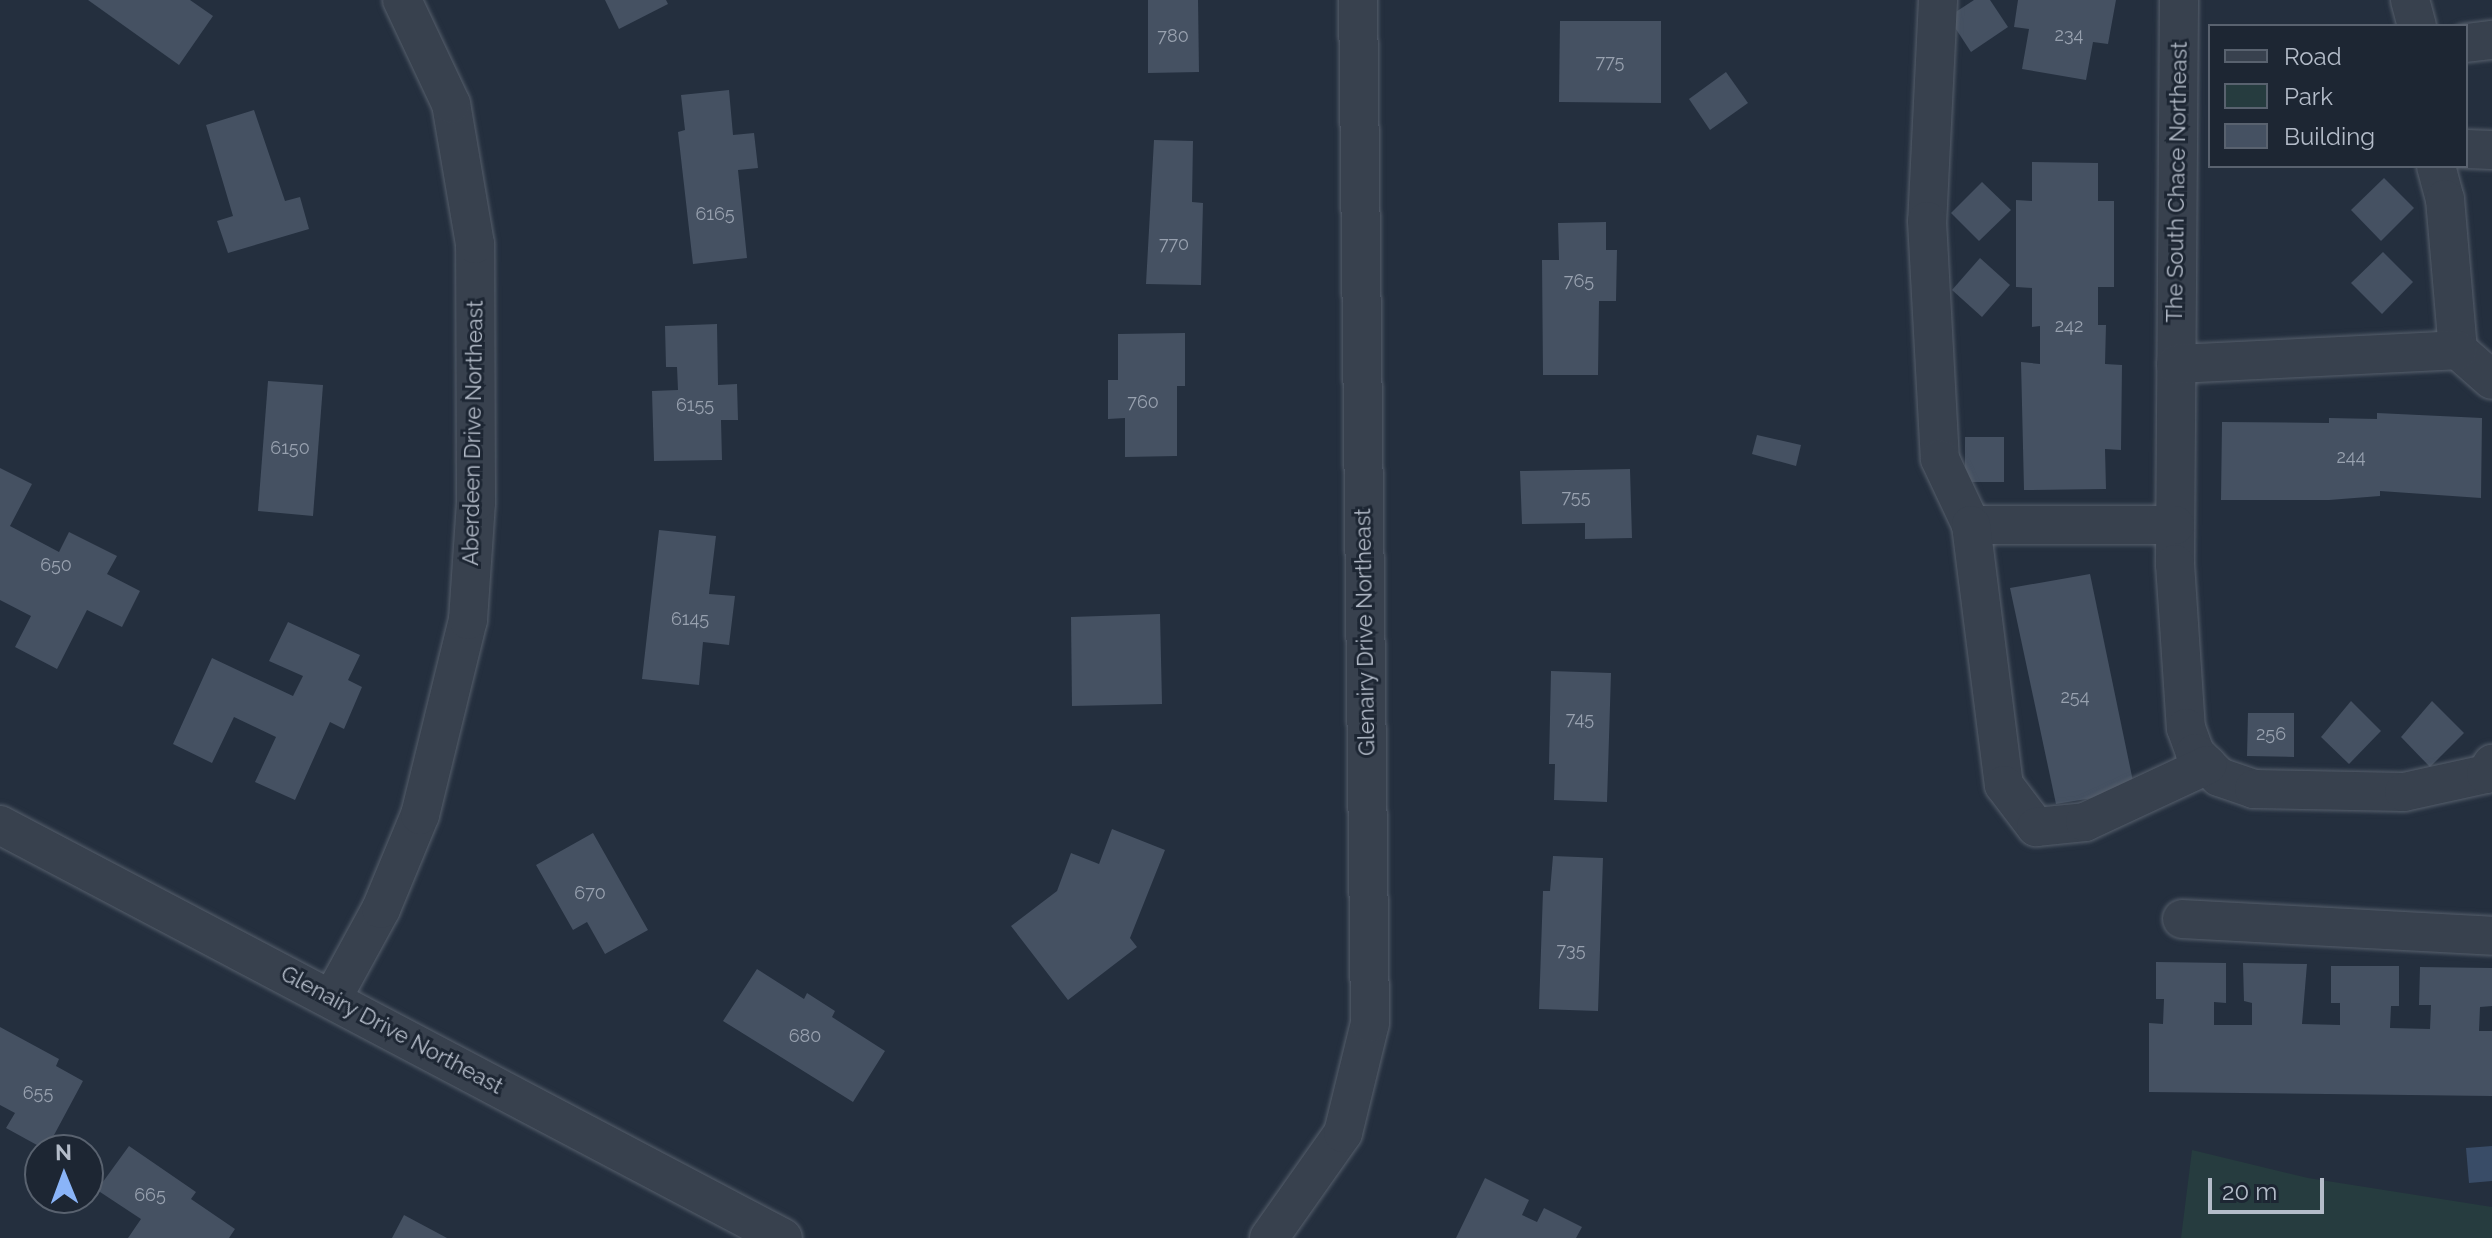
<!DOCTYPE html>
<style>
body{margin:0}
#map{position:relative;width:2492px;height:1238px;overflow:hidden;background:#242f3e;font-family:Raleway,sans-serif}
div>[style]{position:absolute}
.green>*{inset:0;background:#263c3f}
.water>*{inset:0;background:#394c67}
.building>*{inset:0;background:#455162}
.roads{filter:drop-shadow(0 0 2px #565f6c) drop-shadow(0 0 2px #565f6c)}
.minor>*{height:38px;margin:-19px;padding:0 19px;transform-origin:19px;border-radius:19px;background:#38414e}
span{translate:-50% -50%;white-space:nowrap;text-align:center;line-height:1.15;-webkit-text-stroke:6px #1d2633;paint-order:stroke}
.number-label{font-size:18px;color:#98a1af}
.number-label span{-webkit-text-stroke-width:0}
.street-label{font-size:22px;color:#b4bcc9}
.legend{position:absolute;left:2208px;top:24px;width:260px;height:144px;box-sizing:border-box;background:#1d2633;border:2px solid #59626f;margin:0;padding:10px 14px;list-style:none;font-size:24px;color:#b4bcc9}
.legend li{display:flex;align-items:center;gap:16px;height:40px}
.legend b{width:40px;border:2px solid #59626f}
.north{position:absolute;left:24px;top:1134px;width:80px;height:80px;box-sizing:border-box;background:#1d2633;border:2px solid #59626f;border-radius:50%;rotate:359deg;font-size:22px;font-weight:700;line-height:32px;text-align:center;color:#b4bcc9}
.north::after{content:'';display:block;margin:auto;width:28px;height:36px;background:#8ab4f8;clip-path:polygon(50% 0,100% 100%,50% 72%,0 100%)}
.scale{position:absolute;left:2208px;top:1178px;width:116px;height:36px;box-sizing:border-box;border:4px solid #b4bcc9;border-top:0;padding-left:10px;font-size:24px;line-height:28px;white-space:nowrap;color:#b4bcc9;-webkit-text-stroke:6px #1d2633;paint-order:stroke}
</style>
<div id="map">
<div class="green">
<div style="clip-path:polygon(2192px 1150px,2308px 1178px,2492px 1207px,2492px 1238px,2181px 1238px)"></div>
</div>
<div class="water">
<div style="clip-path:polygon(2492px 1146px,2492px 1181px,2469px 1183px,2466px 1148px)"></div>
</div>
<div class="building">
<div style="clip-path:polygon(88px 0,190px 0,213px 16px,179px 65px)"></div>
<div style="clip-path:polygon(605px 0,666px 0,668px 4px,619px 29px)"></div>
<div style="clip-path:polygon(1148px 0,1198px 0,1199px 72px,1148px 73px)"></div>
<div style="clip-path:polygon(1974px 0,1990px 0,2008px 27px,1971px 52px,1948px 17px)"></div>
<div style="clip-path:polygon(2018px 0,2116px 0,2108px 44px,2093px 42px,2086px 80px,2022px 69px,2029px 29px,2014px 27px)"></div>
<div style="clip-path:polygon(1560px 21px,1661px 21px,1661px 103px,1559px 102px)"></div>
<div style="clip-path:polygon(1726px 72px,1748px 103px,1710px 130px,1689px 99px)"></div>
<div style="clip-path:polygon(729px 90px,733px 135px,754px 133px,758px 168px,738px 170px,747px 258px,693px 264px,678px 132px,685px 130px,681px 95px)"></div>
<div style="clip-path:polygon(254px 110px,285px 201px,300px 197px,309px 229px,228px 253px,217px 221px,233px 216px,206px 125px)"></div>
<div style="clip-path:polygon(1154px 140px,1193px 141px,1192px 202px,1203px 203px,1201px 285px,1146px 284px)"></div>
<div style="clip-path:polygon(2032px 162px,2098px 163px,2098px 201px,2114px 201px,2114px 287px,2098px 287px,2098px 325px,2106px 325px,2105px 364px,2122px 365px,2121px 450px,2105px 449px,2106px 489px,2024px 490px,2021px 362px,2040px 364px,2040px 326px,2032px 327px,2032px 288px,2016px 287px,2016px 200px,2032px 201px)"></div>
<div style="clip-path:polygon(2384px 178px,2414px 208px,2381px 241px,2351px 210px)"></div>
<div style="clip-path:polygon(1982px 182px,2011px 210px,1979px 241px,1951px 213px)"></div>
<div style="clip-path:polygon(1606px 222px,1606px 250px,1617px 250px,1616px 301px,1599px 301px,1598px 375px,1543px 375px,1542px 260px,1559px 260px,1558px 223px)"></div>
<div style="clip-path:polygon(2383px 252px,2413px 282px,2382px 314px,2351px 283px)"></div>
<div style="clip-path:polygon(1980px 258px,2010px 285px,1982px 317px,1952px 290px)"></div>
<div style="clip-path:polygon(717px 324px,718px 385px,737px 384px,738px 420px,721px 420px,722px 460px,654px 461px,652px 391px,678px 390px,677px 367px,666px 367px,665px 326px)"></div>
<div style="clip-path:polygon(1185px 333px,1185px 386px,1177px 386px,1177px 456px,1125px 457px,1125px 418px,1108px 419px,1108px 380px,1118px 380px,1118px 334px)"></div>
<div style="clip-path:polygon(268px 381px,323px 385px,313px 516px,258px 511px)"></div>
<div style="clip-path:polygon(2377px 413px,2482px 418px,2481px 498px,2380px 491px,2380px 496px,2329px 500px,2221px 500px,2222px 422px,2329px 423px,2329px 418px,2377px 419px)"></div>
<div style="clip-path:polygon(1757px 435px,1801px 445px,1796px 466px,1752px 454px)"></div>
<div style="clip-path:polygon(1965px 437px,2004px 437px,2004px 482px,1965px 482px)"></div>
<div style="clip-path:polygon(0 468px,32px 484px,10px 526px,59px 552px,69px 532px,117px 556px,107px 574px,140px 591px,122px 627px,87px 610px,57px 669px,15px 647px,31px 616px,0 600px)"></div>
<div style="clip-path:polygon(1630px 469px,1632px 538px,1585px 539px,1585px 523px,1522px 524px,1520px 471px)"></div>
<div style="clip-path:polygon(659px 530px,716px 536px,709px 594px,735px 596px,729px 645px,703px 642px,699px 685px,642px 679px)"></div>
<div style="clip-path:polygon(2090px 574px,2135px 791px,2056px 804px,2010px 588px)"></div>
<div style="clip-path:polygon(1160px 614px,1162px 704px,1072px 706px,1071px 617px)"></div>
<div style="clip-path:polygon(288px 622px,360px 655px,348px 680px,362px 687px,344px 729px,330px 722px,295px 800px,255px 782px,276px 737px,234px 717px,212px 763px,173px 744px,212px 658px,293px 696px,303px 676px,269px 661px)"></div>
<div style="clip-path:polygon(1551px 671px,1611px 673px,1607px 802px,1554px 800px,1555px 764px,1549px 764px)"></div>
<div style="clip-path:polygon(2351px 701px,2381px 731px,2349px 764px,2321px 737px)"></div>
<div style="clip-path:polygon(2432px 701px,2464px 733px,2430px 767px,2401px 737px)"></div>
<div style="clip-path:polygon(2248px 713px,2294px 713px,2294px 757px,2247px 756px)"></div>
<div style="clip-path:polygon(1112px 829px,1165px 850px,1130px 938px,1137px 947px,1068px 1000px,1011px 926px,1057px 891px,1071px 853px,1099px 864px)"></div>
<div style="clip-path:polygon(593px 833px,648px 930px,605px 954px,587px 922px,573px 930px,536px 865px)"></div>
<div style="clip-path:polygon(1553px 856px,1603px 858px,1598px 1011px,1539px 1009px,1543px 891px,1550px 891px)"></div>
<div style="clip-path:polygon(2156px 962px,2226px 963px,2226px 1003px,2214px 1002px,2214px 1025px,2252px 1025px,2252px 1003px,2244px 1001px,2243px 963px,2307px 964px,2302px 1024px,2340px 1025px,2340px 1003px,2331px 1003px,2331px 966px,2399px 966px,2399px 1006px,2391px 1006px,2390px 1028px,2430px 1029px,2431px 1005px,2419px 1005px,2420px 967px,2492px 968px,2492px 1006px,2480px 1007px,2479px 1031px,2492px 1031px,2492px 1096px,2149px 1092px,2149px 1023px,2163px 1024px,2164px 999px,2156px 999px)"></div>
<div style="clip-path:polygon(757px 969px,804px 999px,807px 993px,835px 1011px,832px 1017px,885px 1051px,853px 1102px,723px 1021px)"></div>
<div style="clip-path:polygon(0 1027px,59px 1059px,56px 1066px,83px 1081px,46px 1150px,6px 1128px,15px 1113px,0 1105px)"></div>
<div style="clip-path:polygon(129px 1146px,196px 1192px,191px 1199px,235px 1229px,229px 1238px,128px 1238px,141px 1219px,97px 1190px)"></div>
<div style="clip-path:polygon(1485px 1178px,1529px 1200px,1522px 1215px,1537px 1222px,1544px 1208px,1582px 1227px,1576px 1238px,1456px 1238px)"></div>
<div style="clip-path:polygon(404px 1215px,447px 1238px,392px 1238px)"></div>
</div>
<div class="roads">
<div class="minor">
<div style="left:1938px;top:0;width:221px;rotate:92.8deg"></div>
<div style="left:1927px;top:221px;width:238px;rotate:86.9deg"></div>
<div style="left:1940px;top:459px;width:73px;rotate:64.8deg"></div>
<div style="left:2179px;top:0;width:564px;rotate:90.41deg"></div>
<div style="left:2175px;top:564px;width:164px;rotate:86.2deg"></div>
<div style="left:2186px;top:728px;width:27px;rotate:70deg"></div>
<div style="left:2195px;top:753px;width:34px;rotate:45deg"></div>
<div style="left:2219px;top:777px;width:37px;rotate:19deg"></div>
<div style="left:2254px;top:789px;width:150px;rotate:1.1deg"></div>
<div style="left:2404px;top:792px;width:84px;rotate:-12.4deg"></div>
<div style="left:2486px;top:774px;width:12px;rotate:-59deg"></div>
<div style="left:2410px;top:0;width:27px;rotate:75deg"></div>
<div style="left:2466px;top:43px;width:26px;rotate:-7deg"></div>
<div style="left:2466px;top:149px;width:26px;rotate:2deg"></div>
<div style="left:2436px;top:166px;width:34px;rotate:75deg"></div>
<div style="left:2445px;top:199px;width:152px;rotate:85.1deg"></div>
<div style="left:2458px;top:350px;width:45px;rotate:41.4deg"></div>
<div style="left:2176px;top:364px;width:282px;rotate:-2.8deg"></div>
<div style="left:2175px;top:525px;width:204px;rotate:180deg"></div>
<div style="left:1971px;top:525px;width:262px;rotate:82.8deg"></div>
<div style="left:2004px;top:785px;width:53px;rotate:52.7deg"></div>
<div style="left:2036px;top:827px;width:49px;rotate:-5.8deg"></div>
<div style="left:2085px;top:822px;width:135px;rotate:-25deg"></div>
<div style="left:0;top:825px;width:885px;rotate:27.81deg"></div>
<div style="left:2182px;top:919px;width:310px;rotate:3.1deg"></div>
<div style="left:333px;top:997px;width:100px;rotate:-61.4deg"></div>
<div style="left:381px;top:909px;width:102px;rotate:-67.5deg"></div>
<div style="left:420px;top:815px;width:201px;rotate:-76.2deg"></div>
<div style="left:468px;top:620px;width:118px;rotate:-86.1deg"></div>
<div style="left:476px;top:502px;width:258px;rotate:-90.2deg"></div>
<div style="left:475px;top:244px;width:142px;rotate:-99.7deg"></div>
<div style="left:451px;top:104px;width:115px;rotate:-115.2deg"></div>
<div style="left:1269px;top:1238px;width:128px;rotate:-54.8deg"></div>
<div style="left:1343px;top:1133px;width:113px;rotate:-76.2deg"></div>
<div style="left:1370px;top:1023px;width:1023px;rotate:-90.67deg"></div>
</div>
</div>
<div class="number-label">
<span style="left:2069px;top:35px">234</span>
<span style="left:1173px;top:36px">780</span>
<span style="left:1610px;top:62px">775</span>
<span style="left:715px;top:214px">6165</span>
<span style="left:1174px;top:244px">770</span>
<span style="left:1579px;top:281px">765</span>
<span style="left:2069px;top:326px">242</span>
<span style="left:1143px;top:402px">760</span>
<span style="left:695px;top:405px">6155</span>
<span style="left:290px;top:448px">6150</span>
<span style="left:2351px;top:457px">244</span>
<span style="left:1576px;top:497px">755</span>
<span style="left:56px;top:565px">650</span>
<span style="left:690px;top:619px">6145</span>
<span style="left:2075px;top:697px">254</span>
<span style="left:1580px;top:719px">745</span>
<span style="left:2271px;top:734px">256</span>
<span style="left:590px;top:893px">670</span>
<span style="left:1571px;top:950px">735</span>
<span style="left:805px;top:1036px">680</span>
<span style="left:38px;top:1093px">655</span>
<span style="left:150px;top:1195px">665</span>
</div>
<div class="street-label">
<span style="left:2177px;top:182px;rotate:-89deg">The South Chace Northeast</span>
<span style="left:473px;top:433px;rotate:-89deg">Aberdeen Drive Northeast</span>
<span style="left:1365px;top:632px;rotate:-91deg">Glenairy Drive Northeast</span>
<span style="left:392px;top:1030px;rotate:28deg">Glenairy Drive Northeast</span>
</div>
<ul class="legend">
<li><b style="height:10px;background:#38414e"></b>Road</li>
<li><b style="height:22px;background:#263c3f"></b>Park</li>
<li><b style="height:22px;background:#455162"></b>Building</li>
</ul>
<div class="north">N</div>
<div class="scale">20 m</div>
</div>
